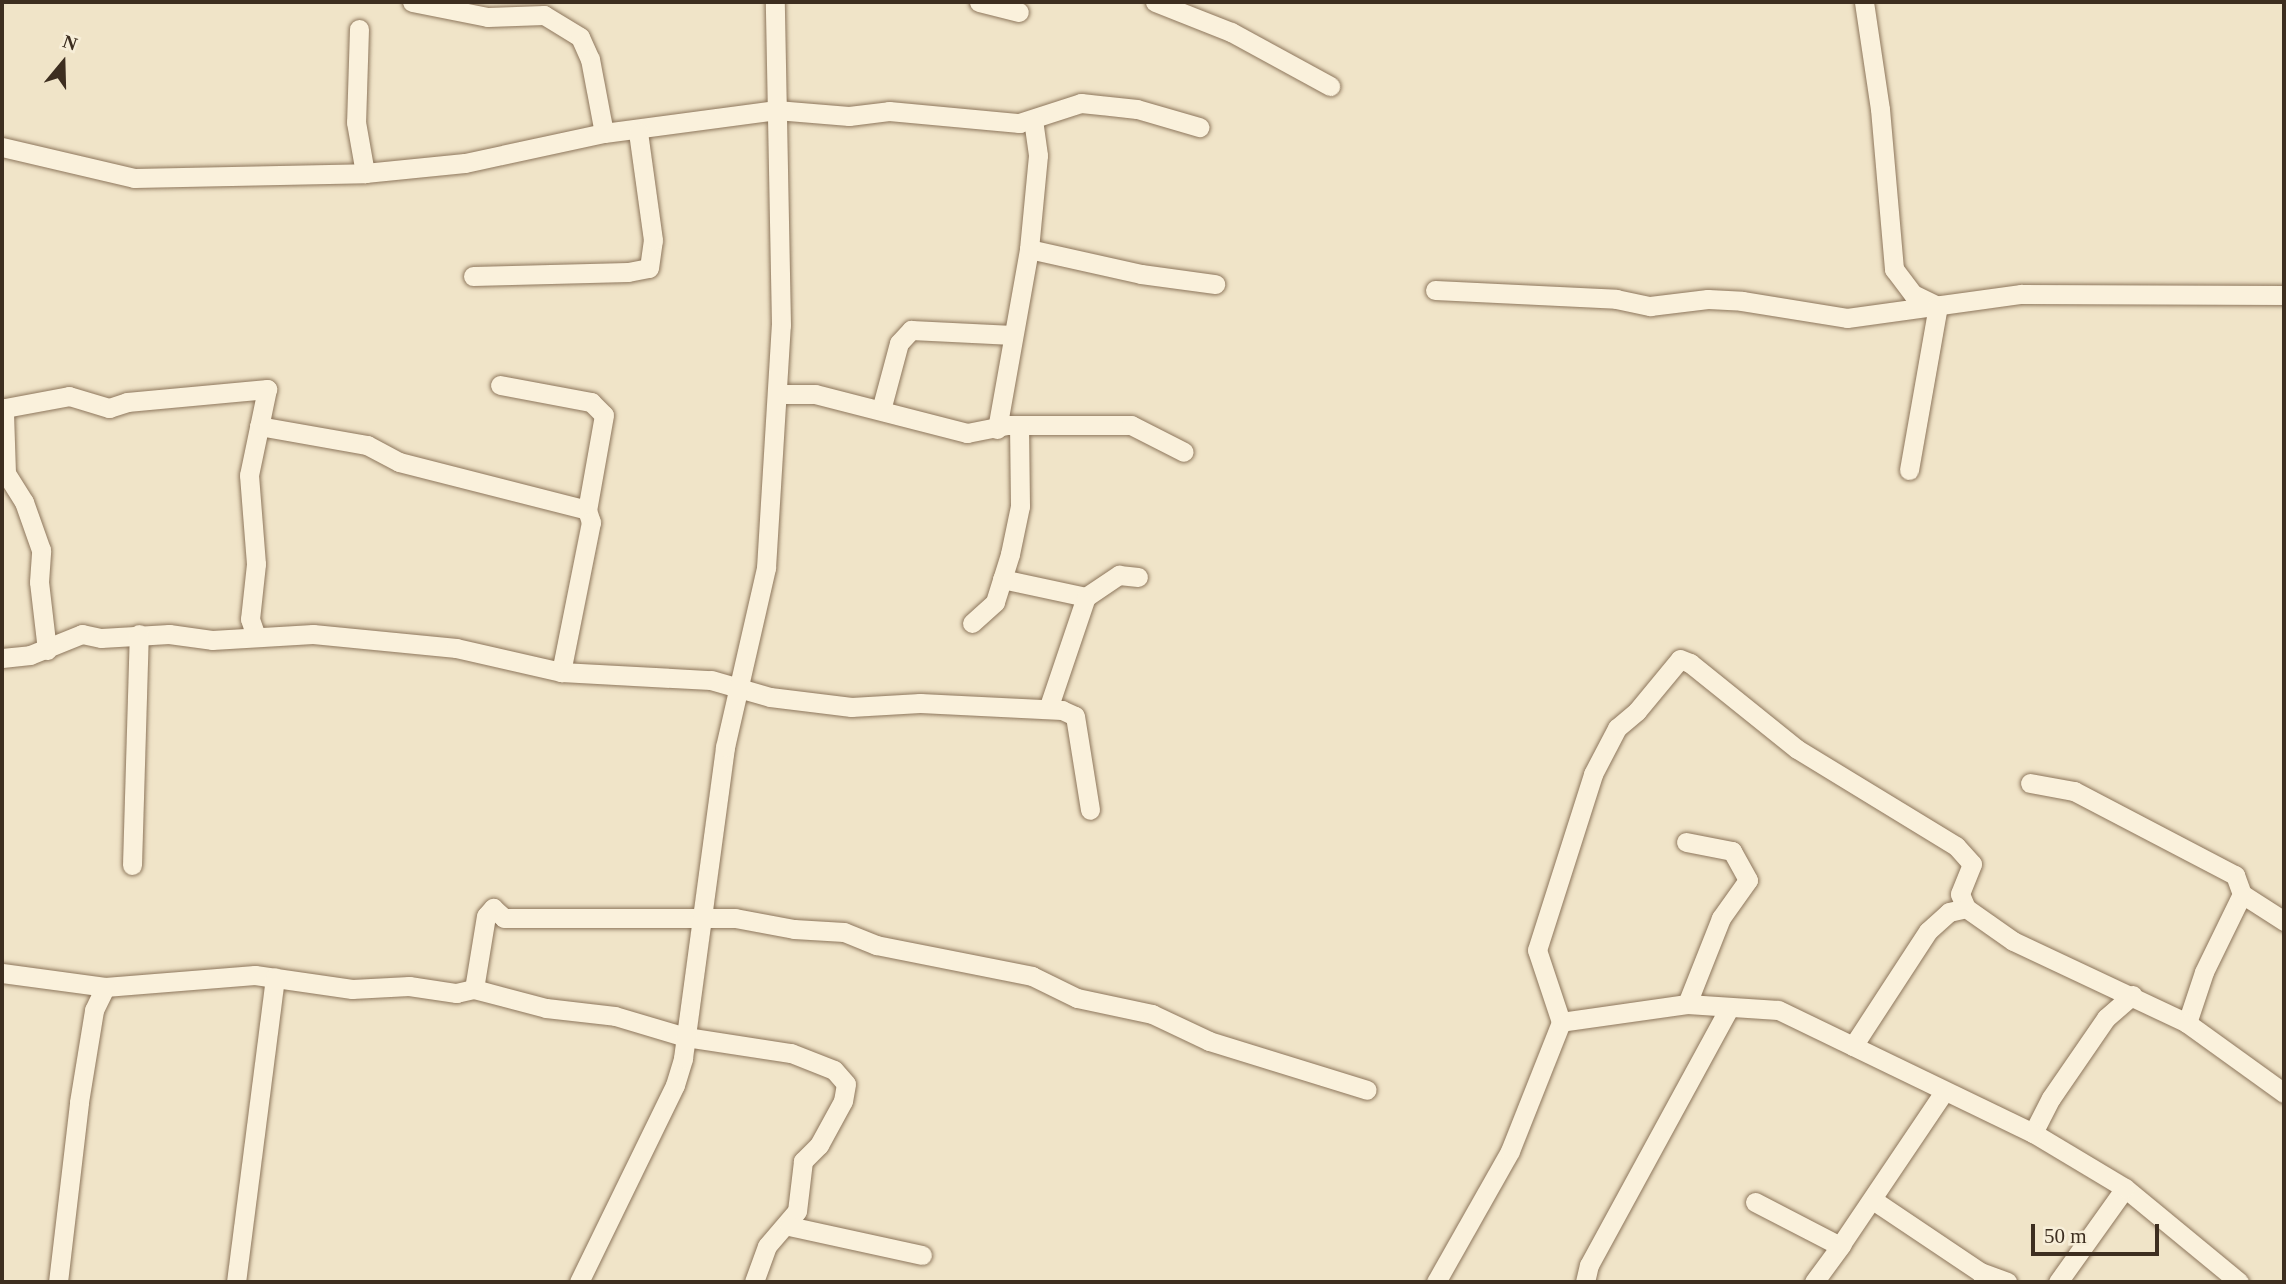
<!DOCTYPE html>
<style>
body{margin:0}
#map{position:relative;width:2286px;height:1284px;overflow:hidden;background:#f0e4c8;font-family:Georgia,serif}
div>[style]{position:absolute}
.roads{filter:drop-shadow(0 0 2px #8d765c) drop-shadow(0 0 2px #8d765c)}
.street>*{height:19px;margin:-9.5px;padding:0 9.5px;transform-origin:9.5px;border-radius:9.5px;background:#faf1dc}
span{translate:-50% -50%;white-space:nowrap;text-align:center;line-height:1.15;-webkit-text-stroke:6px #f7eed8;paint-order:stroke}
.frame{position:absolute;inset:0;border:4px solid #3d2e20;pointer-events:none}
.north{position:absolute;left:28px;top:28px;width:70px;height:70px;-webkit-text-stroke:5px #f7eed8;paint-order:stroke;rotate:19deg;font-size:19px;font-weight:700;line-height:28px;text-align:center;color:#3d2e20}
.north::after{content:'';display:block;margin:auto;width:24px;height:32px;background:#3d2e20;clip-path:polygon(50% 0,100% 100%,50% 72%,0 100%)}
.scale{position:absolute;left:2031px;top:1224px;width:128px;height:32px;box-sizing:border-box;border:4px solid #3d2e20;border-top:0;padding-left:9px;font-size:21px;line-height:24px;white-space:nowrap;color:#3d2e20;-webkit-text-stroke:5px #f7eed8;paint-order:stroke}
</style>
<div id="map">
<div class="roads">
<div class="street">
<div style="left:412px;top:2px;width:77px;rotate:11.2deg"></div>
<div style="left:488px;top:17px;width:56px;rotate:-2deg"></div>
<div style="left:544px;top:15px;width:42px;rotate:31.4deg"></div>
<div style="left:580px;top:37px;width:24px;rotate:66deg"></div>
<div style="left:590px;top:59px;width:75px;rotate:79.3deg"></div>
<div style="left:979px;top:2px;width:41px;rotate:14deg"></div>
<div style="left:1155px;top:2px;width:82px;rotate:21.5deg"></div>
<div style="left:1231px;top:32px;width:113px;rotate:28.6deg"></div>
<div style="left:1864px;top:2px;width:108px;rotate:81.5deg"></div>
<div style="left:1880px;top:109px;width:161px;rotate:85deg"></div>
<div style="left:1894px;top:269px;width:31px;rotate:53deg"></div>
<div style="left:1913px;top:294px;width:28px;rotate:26deg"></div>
<div style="left:359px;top:29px;width:93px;rotate:91.8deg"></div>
<div style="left:356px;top:122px;width:52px;rotate:80deg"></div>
<div style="left:2px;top:147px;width:136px;rotate:13.2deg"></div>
<div style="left:134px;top:178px;width:231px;rotate:-1.2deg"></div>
<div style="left:365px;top:173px;width:100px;rotate:-5.7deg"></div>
<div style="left:465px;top:163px;width:142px;rotate:-12.2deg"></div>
<div style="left:604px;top:133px;width:174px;rotate:-7.6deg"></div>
<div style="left:776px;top:110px;width:73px;rotate:4.7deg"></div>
<div style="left:849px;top:116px;width:40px;rotate:-7.1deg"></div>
<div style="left:889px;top:111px;width:131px;rotate:5.3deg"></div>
<div style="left:1019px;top:123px;width:65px;rotate:-17.9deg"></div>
<div style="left:1081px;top:103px;width:56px;rotate:6.1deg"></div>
<div style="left:1137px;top:109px;width:65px;rotate:16.2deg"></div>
<div style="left:1029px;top:249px;width:115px;rotate:12.6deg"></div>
<div style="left:1141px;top:274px;width:75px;rotate:7.7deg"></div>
<div style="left:473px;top:276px;width:155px;rotate:-1.5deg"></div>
<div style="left:628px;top:272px;width:21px;rotate:-11deg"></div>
<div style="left:649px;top:268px;width:28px;rotate:-82deg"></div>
<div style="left:653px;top:240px;width:109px;rotate:-97.9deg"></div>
<div style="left:1435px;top:290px;width:181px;rotate:2.8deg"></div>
<div style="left:1616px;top:299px;width:35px;rotate:12deg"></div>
<div style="left:1650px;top:306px;width:58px;rotate:-6.9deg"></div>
<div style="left:1708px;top:299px;width:34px;rotate:3deg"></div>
<div style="left:1742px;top:301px;width:106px;rotate:9.2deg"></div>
<div style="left:1847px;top:318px;width:176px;rotate:-7.9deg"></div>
<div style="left:2021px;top:294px;width:263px;rotate:0.2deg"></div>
<div style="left:500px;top:385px;width:93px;rotate:10.6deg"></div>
<div style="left:591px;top:402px;width:18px;rotate:45deg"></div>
<div style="left:604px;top:415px;width:97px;rotate:100.1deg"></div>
<div style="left:778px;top:394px;width:37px"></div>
<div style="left:815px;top:394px;width:157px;rotate:14.4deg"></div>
<div style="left:967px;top:433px;width:41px;rotate:-11.3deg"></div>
<div style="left:1007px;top:425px;width:124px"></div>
<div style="left:1131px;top:425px;width:59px;rotate:27deg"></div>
<div style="left:881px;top:410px;width:69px;rotate:-75deg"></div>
<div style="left:899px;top:343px;width:18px;rotate:-47deg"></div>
<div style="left:911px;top:330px;width:102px;rotate:2.8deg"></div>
<div style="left:259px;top:426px;width:110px;rotate:10deg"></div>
<div style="left:367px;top:445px;width:36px;rotate:28deg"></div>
<div style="left:399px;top:462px;width:194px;rotate:14.3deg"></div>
<div style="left:587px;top:510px;width:13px;rotate:72deg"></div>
<div style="left:591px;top:522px;width:153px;rotate:101.3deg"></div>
<div style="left:997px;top:429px;width:183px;rotate:-79.9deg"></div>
<div style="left:1029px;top:249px;width:94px;rotate:-84.5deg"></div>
<div style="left:1038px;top:155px;width:36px;rotate:-98deg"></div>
<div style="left:1909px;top:470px;width:167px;rotate:-80deg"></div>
<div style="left:1002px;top:579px;width:86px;rotate:12.1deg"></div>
<div style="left:972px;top:623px;width:31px;rotate:-42deg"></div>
<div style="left:995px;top:602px;width:50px;rotate:-72.6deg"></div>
<div style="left:1010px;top:554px;width:49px;rotate:-78.2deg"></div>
<div style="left:1020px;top:506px;width:78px;rotate:-90.7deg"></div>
<div style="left:47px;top:650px;width:68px;rotate:-96.7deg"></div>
<div style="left:39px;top:582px;width:32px;rotate:-86deg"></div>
<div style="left:41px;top:550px;width:51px;rotate:-109.5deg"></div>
<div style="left:24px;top:502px;width:34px;rotate:-122deg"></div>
<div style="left:6px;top:473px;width:61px;rotate:-91.9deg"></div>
<div style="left:4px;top:412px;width:4px;rotate:-76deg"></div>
<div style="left:5px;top:408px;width:65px;rotate:-10.6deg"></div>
<div style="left:69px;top:396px;width:42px;rotate:16.7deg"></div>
<div style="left:109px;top:408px;width:19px;rotate:-18deg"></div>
<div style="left:127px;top:402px;width:141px;rotate:-5.3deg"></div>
<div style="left:267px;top:389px;width:88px;rotate:101.8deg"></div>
<div style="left:249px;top:475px;width:89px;rotate:85.5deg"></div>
<div style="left:256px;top:564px;width:55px;rotate:96.2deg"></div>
<div style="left:250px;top:619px;width:18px;rotate:71deg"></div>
<div style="left:2px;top:658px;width:28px;rotate:-6deg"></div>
<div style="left:30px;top:655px;width:56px;rotate:-22deg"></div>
<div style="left:82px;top:634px;width:19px;rotate:12deg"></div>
<div style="left:101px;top:638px;width:68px;rotate:-3.4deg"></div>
<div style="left:169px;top:634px;width:43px;rotate:7.9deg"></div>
<div style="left:212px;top:640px;width:101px;rotate:-3.4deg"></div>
<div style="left:313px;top:634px;width:144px;rotate:5.6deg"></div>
<div style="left:456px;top:648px;width:108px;rotate:12.9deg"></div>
<div style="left:561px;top:672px;width:150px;rotate:3.1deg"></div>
<div style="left:711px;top:680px;width:61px;rotate:16.1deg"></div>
<div style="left:770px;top:697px;width:82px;rotate:7deg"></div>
<div style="left:851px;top:707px;width:69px;rotate:-3.3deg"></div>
<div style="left:920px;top:703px;width:142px;rotate:2.8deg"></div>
<div style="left:1062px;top:710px;width:14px;rotate:25deg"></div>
<div style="left:1075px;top:716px;width:95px;rotate:80.9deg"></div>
<div style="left:1048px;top:709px;width:118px;rotate:-71.3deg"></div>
<div style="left:1086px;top:597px;width:40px;rotate:-34deg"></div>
<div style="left:1119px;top:575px;width:19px;rotate:6deg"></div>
<div style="left:2030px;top:783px;width:45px;rotate:10.3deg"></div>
<div style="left:2074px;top:791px;width:182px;rotate:27.6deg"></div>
<div style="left:2235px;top:875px;width:20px;rotate:70deg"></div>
<div style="left:2242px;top:894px;width:87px;rotate:116deg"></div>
<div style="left:2204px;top:972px;width:54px;rotate:108.4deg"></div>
<div style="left:1686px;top:842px;width:47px;rotate:11.1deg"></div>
<div style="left:1732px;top:851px;width:33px;rotate:61deg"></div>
<div style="left:1748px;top:880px;width:47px;rotate:125.4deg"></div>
<div style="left:1721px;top:918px;width:92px;rotate:111.6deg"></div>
<div style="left:132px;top:865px;width:231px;rotate:-88.3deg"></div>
<div style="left:2242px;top:894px;width:50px;rotate:32.7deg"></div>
<div style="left:2px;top:973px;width:104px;rotate:7.7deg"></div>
<div style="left:105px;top:987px;width:150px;rotate:-4.6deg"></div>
<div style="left:255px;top:975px;width:98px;rotate:8.2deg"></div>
<div style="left:352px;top:989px;width:57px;rotate:-3deg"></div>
<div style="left:409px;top:986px;width:48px;rotate:8.5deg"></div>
<div style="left:456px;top:993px;width:18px;rotate:-13deg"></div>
<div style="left:474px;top:989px;width:74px;rotate:14.8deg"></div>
<div style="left:546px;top:1008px;width:69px;rotate:6.6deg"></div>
<div style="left:615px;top:1016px;width:74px;rotate:16.5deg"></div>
<div style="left:686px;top:1037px;width:106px;rotate:8.7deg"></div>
<div style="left:791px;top:1053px;width:46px;rotate:21.6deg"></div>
<div style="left:834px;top:1070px;width:18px;rotate:49deg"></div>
<div style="left:846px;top:1084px;width:17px;rotate:100deg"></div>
<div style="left:843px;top:1101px;width:50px;rotate:118.6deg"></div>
<div style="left:819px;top:1145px;width:23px;rotate:135deg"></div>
<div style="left:803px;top:1161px;width:50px;rotate:96.8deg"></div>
<div style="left:797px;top:1211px;width:46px;rotate:130.6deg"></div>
<div style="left:767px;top:1246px;width:38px;rotate:110deg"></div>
<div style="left:474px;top:989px;width:74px;rotate:-80.7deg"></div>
<div style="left:486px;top:916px;width:11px;rotate:-49deg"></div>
<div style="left:493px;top:908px;width:15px;rotate:42deg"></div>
<div style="left:504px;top:918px;width:231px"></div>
<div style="left:735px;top:918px;width:60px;rotate:10.6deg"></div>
<div style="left:794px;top:929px;width:50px;rotate:3.4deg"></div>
<div style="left:844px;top:932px;width:35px;rotate:22deg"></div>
<div style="left:876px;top:945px;width:159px;rotate:11.2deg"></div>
<div style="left:1032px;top:976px;width:50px;rotate:26.1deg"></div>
<div style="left:1077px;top:998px;width:77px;rotate:12deg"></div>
<div style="left:1152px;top:1014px;width:63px;rotate:25.3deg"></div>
<div style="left:1209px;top:1041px;width:165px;rotate:17.2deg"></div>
<div style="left:1853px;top:1046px;width:137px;rotate:-56.9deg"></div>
<div style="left:1928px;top:931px;width:28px;rotate:-42deg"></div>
<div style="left:1949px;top:912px;width:17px;rotate:-13deg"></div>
<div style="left:2033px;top:1133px;width:39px;rotate:-63deg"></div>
<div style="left:2051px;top:1098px;width:97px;rotate:-55.5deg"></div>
<div style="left:2106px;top:1018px;width:35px;rotate:-41deg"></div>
<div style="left:1873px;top:1200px;width:129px;rotate:33.9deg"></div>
<div style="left:1980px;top:1272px;width:29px;rotate:20deg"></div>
<div style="left:1755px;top:1202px;width:96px;rotate:27.4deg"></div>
<div style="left:1840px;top:1246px;width:186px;rotate:-56deg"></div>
<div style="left:789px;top:1226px;width:136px;rotate:12.3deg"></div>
<div style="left:58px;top:1282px;width:181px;rotate:-83.3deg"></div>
<div style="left:79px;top:1102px;width:93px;rotate:-80.7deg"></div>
<div style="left:94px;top:1010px;width:25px;rotate:-64deg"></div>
<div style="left:236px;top:1282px;width:307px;rotate:-82.7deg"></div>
<div style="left:579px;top:1282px;width:219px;rotate:-64deg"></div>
<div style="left:675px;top:1085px;width:28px;rotate:-73deg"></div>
<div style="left:683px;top:1058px;width:314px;rotate:-82.3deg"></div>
<div style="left:725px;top:747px;width:184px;rotate:-77.1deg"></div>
<div style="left:766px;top:568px;width:243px;rotate:-86.5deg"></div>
<div style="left:781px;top:325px;width:323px;rotate:-91.1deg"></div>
<div style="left:1436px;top:1282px;width:150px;rotate:-60.5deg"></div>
<div style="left:1510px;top:1151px;width:139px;rotate:-68.4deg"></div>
<div style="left:1585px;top:1282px;width:17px;rotate:-77deg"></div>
<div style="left:1589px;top:1265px;width:290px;rotate:-61.4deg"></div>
<div style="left:1814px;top:1282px;width:47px;rotate:-53.6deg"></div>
<div style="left:2058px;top:1282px;width:115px;rotate:-54.5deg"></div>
<div style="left:2239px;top:1282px;width:148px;rotate:-140.5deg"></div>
<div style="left:2125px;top:1188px;width:107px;rotate:-149.1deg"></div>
<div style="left:2033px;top:1133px;width:283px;rotate:-154.2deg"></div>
<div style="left:1778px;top:1010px;width:91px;rotate:-176.2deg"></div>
<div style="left:1687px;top:1004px;width:127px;rotate:171.9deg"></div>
<div style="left:1561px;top:1022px;width:76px;rotate:-108.4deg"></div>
<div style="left:1537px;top:950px;width:185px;rotate:-72.3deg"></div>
<div style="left:1593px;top:774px;width:52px;rotate:-62.4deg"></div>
<div style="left:1617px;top:728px;width:26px;rotate:-40deg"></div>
<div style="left:1637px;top:711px;width:67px;rotate:-50.4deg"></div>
<div style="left:1680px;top:659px;width:11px;rotate:22deg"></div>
<div style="left:1690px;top:663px;width:137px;rotate:38.8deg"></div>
<div style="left:1797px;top:749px;width:186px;rotate:31.4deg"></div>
<div style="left:1956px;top:846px;width:24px;rotate:48deg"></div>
<div style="left:1972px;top:864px;width:32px;rotate:112deg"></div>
<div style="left:1960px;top:894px;width:15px;rotate:67deg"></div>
<div style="left:1966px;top:908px;width:57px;rotate:35.1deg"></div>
<div style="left:2013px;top:941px;width:192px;rotate:25.2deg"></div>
<div style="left:2187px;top:1023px;width:120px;rotate:35.8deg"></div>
</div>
</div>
<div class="frame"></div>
<div class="north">N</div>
<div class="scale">50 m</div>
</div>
